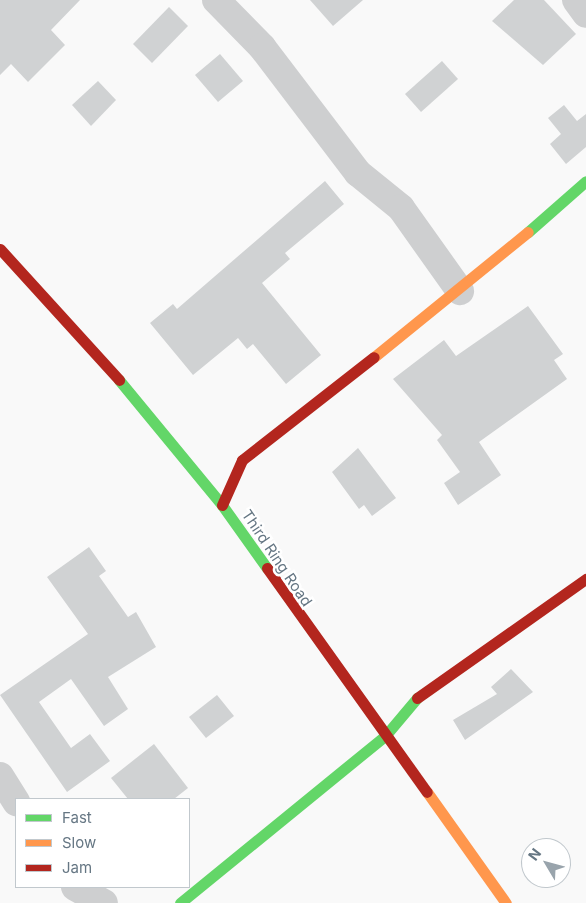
<!DOCTYPE html>
<style>
body{margin:0}
#map{position:relative;width:586px;height:903px;overflow:hidden;background:#f9f9f9;font-family:Inter,sans-serif}
div>[style]{position:absolute}
.building>*{inset:0;background:#d0d2d3}
.street>*{height:28px;margin:-14px;padding:0 14px;transform-origin:14px;border-radius:14px;background:#cecfd0}
.fast>*{height:11px;margin:-5.5px;padding:0 5.5px;transform-origin:5.5px;border-radius:5.5px;background:#63d668}
.slow>*{height:11px;margin:-5.5px;padding:0 5.5px;transform-origin:5.5px;border-radius:5.5px;background:#ff974d}
.jam>*{height:11px;margin:-5.5px;padding:0 5.5px;transform-origin:5.5px;border-radius:5.5px;background:#b3261e}
span{translate:-50% -50%;white-space:nowrap;text-align:center;line-height:1.15;-webkit-text-stroke:5px #fff;paint-order:stroke}
.street-label{font-size:15px;color:#657683}
.legend{position:absolute;left:15px;top:798px;width:175px;height:90px;box-sizing:border-box;background:#fff;border:1px solid #c1c8cd;margin:0;padding:6px 9px;list-style:none;font-size:15px;color:#657683}
.legend li{display:flex;align-items:center;gap:10px;height:25px}
.legend b{width:25px;border:1px solid #c1c8cd}
.north{position:absolute;left:521px;top:838px;width:50px;height:50px;box-sizing:border-box;background:#fff;border:1px solid #c1c8cd;border-radius:50%;rotate:307deg;font-size:14px;font-weight:700;line-height:20px;text-align:center;color:#657683}
.north::after{content:'';display:block;margin:auto;width:18px;height:22px;background:#99a4ac;clip-path:polygon(50% 0,100% 100%,50% 72%,0 100%)}
</style>
<div id="map">
<div class="building">
<div style="clip-path:polygon(0 0,80px 0,51px 30px,65px 45px,28px 82px,11px 64px,0 75px)"></div>
<div style="clip-path:polygon(310px 0,363px 0,333px 26px)"></div>
<div style="clip-path:polygon(514px 0,544px 0,576px 34px,543px 65px,492px 21px)"></div>
<div style="clip-path:polygon(169px 7px,188px 26px,152px 63px,133px 44px)"></div>
<div style="clip-path:polygon(220px 54px,243px 81px,218px 102px,195px 75px)"></div>
<div style="clip-path:polygon(442px 61px,458px 79px,421px 112px,405px 94px)"></div>
<div style="clip-path:polygon(98px 81px,116px 100px,91px 126px,72px 105px)"></div>
<div style="clip-path:polygon(564px 105px,577px 121px,586px 114px,586px 147px,566px 164px,550px 144px,561px 134px,548px 118px)"></div>
<div style="clip-path:polygon(325px 181px,344px 204px,285px 253px,290px 259px,262px 283px,321px 355px,286px 384px,253px 344px,247px 349px,238px 338px,193px 375px,150px 323px,173px 304px,177px 309px)"></div>
<div style="clip-path:polygon(528px 306px,563px 354px,554px 360px,567px 379px,479px 442px,501px 475px,458px 505px,444px 483px,460px 472px,437px 440px,442px 435px,393px 379px,444px 340px,456px 356px)"></div>
<div style="clip-path:polygon(358px 448px,396px 498px,372px 516px,364px 505px,359px 509px,332px 472px)"></div>
<div style="clip-path:polygon(89px 547px,106px 571px,99px 576px,128px 617px,136px 612px,156px 647px,108px 677px,128px 709px,104px 726px,71px 679px,39px 702px,71px 748px,90px 734px,110px 761px,67px 792px,0 695px,88px 634px,47px 577px)"></div>
<div style="clip-path:polygon(511px 669px,533px 692px,465px 740px,453px 720px,497px 694px,491px 687px)"></div>
<div style="clip-path:polygon(217px 695px,234px 716px,206px 738px,189px 717px)"></div>
<div style="clip-path:polygon(154px 744px,188px 788px,174px 799px,128px 799px,111px 778px)"></div>
</div>
<div class="street">
<div style="left:216px;top:0;width:66px;rotate:45.6deg"></div>
<div style="left:262px;top:47px;width:158px;rotate:52.7deg"></div>
<div style="left:358px;top:173px;width:55px;rotate:39.1deg"></div>
<div style="left:401px;top:208px;width:102px;rotate:54.6deg"></div>
<div style="left:576px;top:0;width:17px;rotate:54deg"></div>
<div style="left:0;top:776px;width:31px;rotate:58deg"></div>
<div style="left:75px;top:887px;width:33px;rotate:29deg"></div>
</div>
<div class="fast">
<div style="left:528px;top:232px;width:77px;rotate:-41.3deg"></div>
<div style="left:119px;top:380px;width:162px;rotate:50.5deg"></div>
<div style="left:222px;top:505px;width:77px;rotate:54.5deg"></div>
<div style="left:180px;top:903px;width:264px;rotate:-39.2deg"></div>
<div style="left:385px;top:736px;width:50px;rotate:-49.9deg"></div>
</div>
<div class="slow">
<div style="left:374px;top:357px;width:198px;rotate:-39.1deg"></div>
<div style="left:427px;top:792px;width:136px;rotate:54.6deg"></div>
</div>
<div class="jam">
<div style="left:0;top:249px;width:177px;rotate:47.7deg"></div>
<div style="left:222px;top:505px;width:49px;rotate:-66deg"></div>
<div style="left:242px;top:460px;width:167px;rotate:-38deg"></div>
<div style="left:267px;top:568px;width:275px;rotate:54.5deg"></div>
<div style="left:417px;top:698px;width:207px;rotate:-35.2deg"></div>
</div>
<div class="street-label">
<span style="left:277px;top:558px;rotate:56deg">Third Ring Road</span>
</div>
<ul class="legend">
<li><b style="height:6px;background:#63d668"></b>Fast</li>
<li><b style="height:6px;background:#ff974d"></b>Slow</li>
<li><b style="height:6px;background:#b3261e"></b>Jam</li>
</ul>
<div class="north">N</div>
</div>
